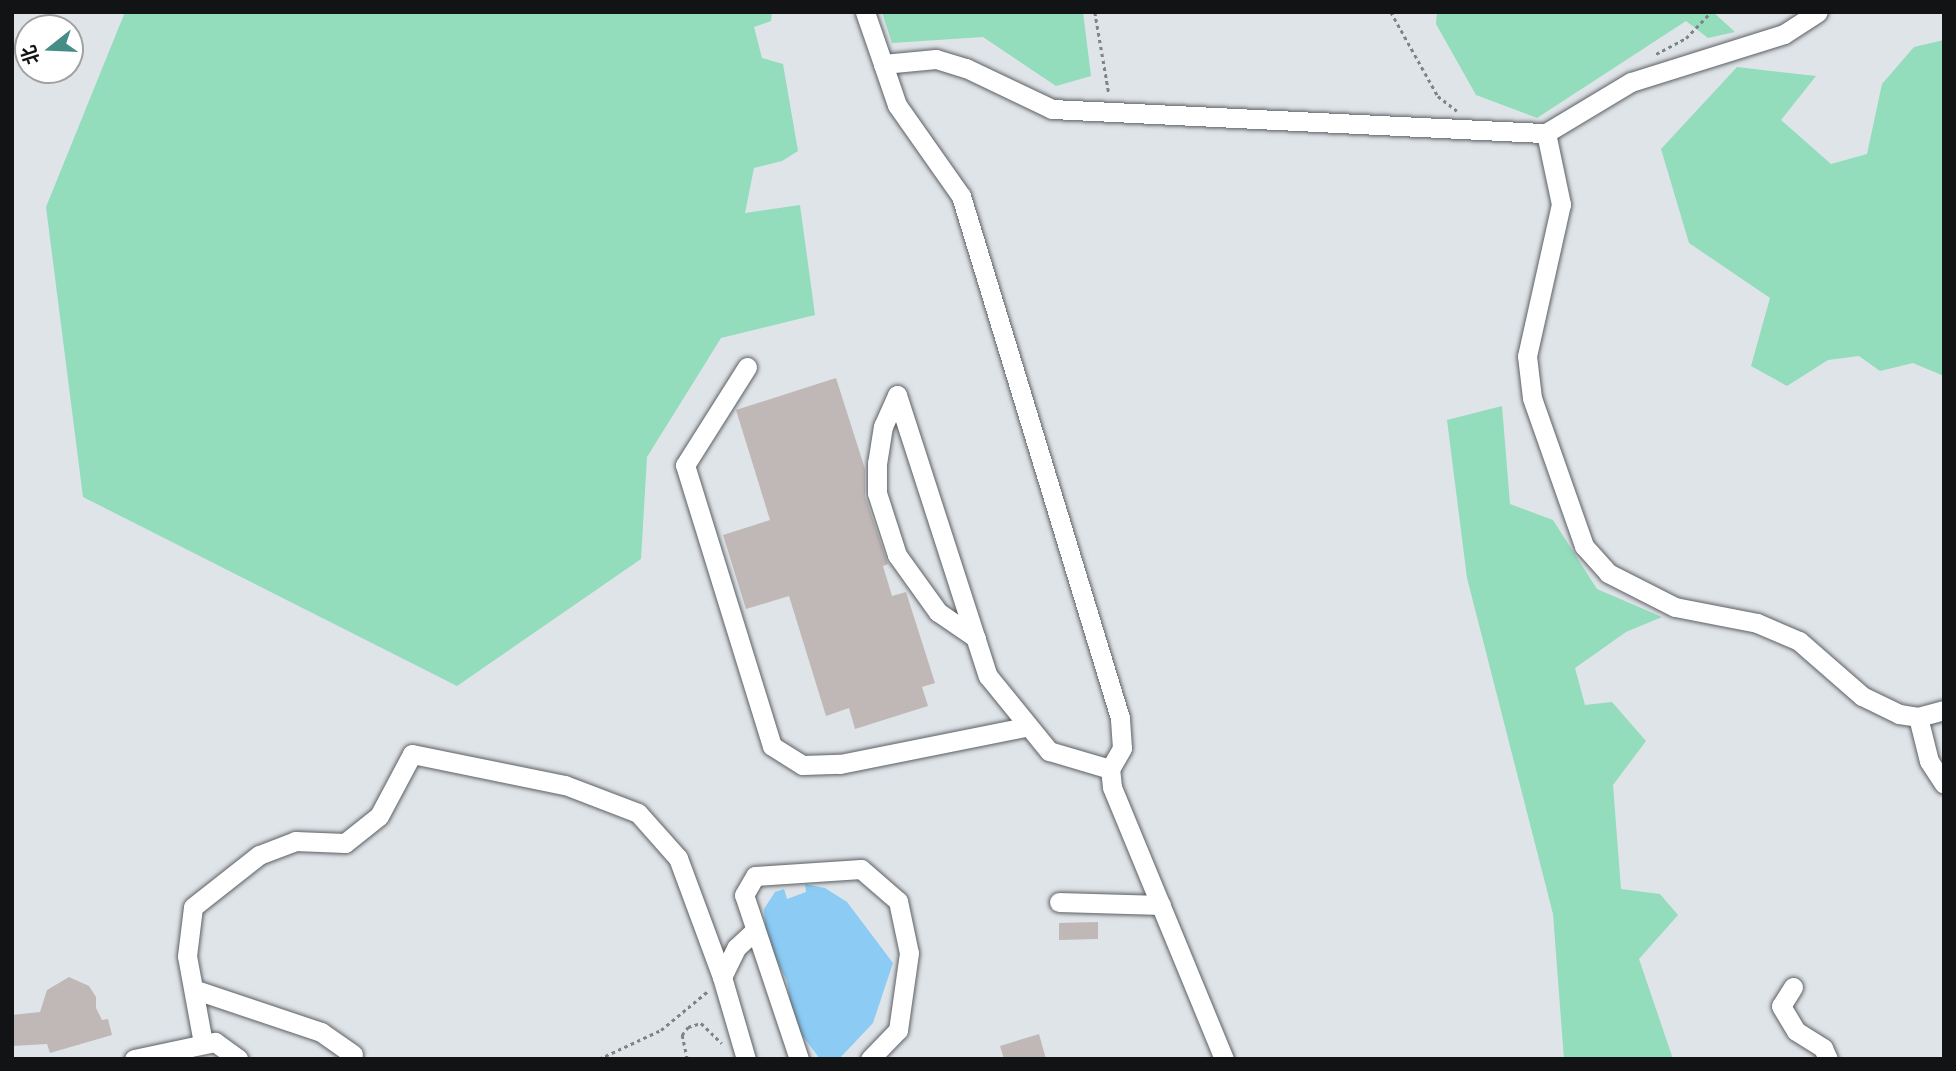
<!DOCTYPE html>
<meta charset="utf-8">
<style>
body{margin:0}
#map{position:relative;width:1956px;height:1071px;overflow:hidden;background:#dfe4e9;font-family:Rubik,"Noto Sans SC",sans-serif}
div>[style]{position:absolute}
.green>*{inset:0;background:#93dcbc}
.water>*{inset:0;background:#8bcbf4}
.building>*{inset:0;background:#bfb8b6}
.path>*{height:2.5px;margin-top:-1.25px;transform-origin:0;background:repeating-linear-gradient(90deg,#7f8386 0 3.5px,transparent 0 7px)}
.roads{filter:drop-shadow(0 0 2px #5c6064) drop-shadow(0 0 2px #5c6064)}
.minor>*{height:19px;margin:-9.5px;padding:0 9.5px;transform-origin:9.5px;border-radius:9.5px;background:#fff}
span{translate:-50% -50%;white-space:nowrap;text-align:center;line-height:1.15;-webkit-text-stroke:6px #fff;paint-order:stroke}
.frame{position:absolute;inset:0;border:14px solid #111314;pointer-events:none}
.north{position:absolute;left:14px;top:14px;width:70px;height:70px;box-sizing:border-box;background:#fff;border:2px solid #a0a1a1;border-radius:50%;rotate:252deg;font-size:19px;font-weight:700;line-height:28px;text-align:center;color:#111314}
.north::after{content:'';display:block;margin:auto;width:24px;height:32px;background:#468d88;clip-path:polygon(50% 0,100% 100%,50% 72%,0 100%)}
</style>
<div id="map">
<div class="green">
<div style="clip-path:polygon(125px 12px,772px 12px,771px 21px,754px 27px,762px 58px,783px 64px,798px 151px,782px 161px,754px 168px,745px 213px,800px 205px,815px 315px,721px 338px,647px 457px,641px 559px,457px 686px,83px 497px,46px 207px)"></div>
<div style="clip-path:polygon(882px 12px,1083px 12px,1091px 76px,1056px 86px,983px 37px,892px 43px)"></div>
<div style="clip-path:polygon(1437px 12px,1713px 12px,1735px 32px,1708px 38px,1686px 21px,1537px 118px,1476px 95px,1436px 24px)"></div>
<div style="clip-path:polygon(1944px 40px,1944px 376px,1913px 363px,1880px 371px,1859px 356px,1828px 360px,1787px 386px,1751px 366px,1770px 298px,1689px 243px,1661px 149px,1737px 67px,1816px 76px,1781px 120px,1831px 164px,1867px 154px,1882px 84px,1914px 47px)"></div>
<div style="clip-path:polygon(1502px 406px,1510px 504px,1553px 520px,1597px 589px,1662px 617px,1626px 632px,1575px 668px,1585px 705px,1612px 702px,1646px 741px,1613px 785px,1621px 889px,1660px 894px,1678px 915px,1639px 959px,1673px 1059px,1564px 1059px,1553px 914px,1467px 578px,1447px 420px)"></div>
</div>
<div class="water">
<div style="clip-path:polygon(805px 884px,825px 888px,847px 902px,893px 963px,873px 1023px,839px 1059px,820px 1059px,793px 1023px,787px 981px,766px 939px,764px 909px,775px 892px,784px 889px,787px 899px,806px 892px)"></div>
</div>
<div class="building">
<div style="clip-path:polygon(836px 378px,865px 469px,865px 496px,888px 564px,883px 566px,892px 596px,906px 592px,935px 683px,922px 687px,928px 706px,855px 729px,849px 708px,826px 716px,789px 596px,746px 609px,723px 535px,770px 520px,736px 410px)"></div>
<div style="clip-path:polygon(1098px 922px,1098px 939px,1059px 940px,1059px 923px)"></div>
<div style="clip-path:polygon(69px 977px,89px 986px,96px 997px,96px 1008px,102px 1020px,108px 1019px,112px 1035px,50px 1053px,47px 1044px,12px 1046px,12px 1015px,40px 1012px,47px 990px)"></div>
<div style="clip-path:polygon(1039px 1034px,1046px 1059px,1004px 1059px,1000px 1046px)"></div>
</div>
<div class="path">
<div style="left:1095px;top:12px;width:83px;rotate:80.3deg"></div>
<div style="left:1391px;top:12px;width:96px;rotate:60.8deg"></div>
<div style="left:1438px;top:96px;width:24px;rotate:38deg"></div>
<div style="left:1656px;top:54px;width:34px;rotate:-28deg"></div>
<div style="left:1686px;top:38px;width:36px;rotate:-46deg"></div>
<div style="left:599px;top:1059px;width:68px;rotate:-25.1deg"></div>
<div style="left:661px;top:1030px;width:61px;rotate:-39.7deg"></div>
<div style="left:687px;top:1059px;width:25px;rotate:-102deg"></div>
<div style="left:682px;top:1035px;width:10px;rotate:-53deg"></div>
<div style="left:688px;top:1027px;width:14px;rotate:-17deg"></div>
<div style="left:701px;top:1023px;width:29px;rotate:44deg"></div>
</div>
<div class="roads">
<div class="minor">
<div style="left:865px;top:12px;width:55px;rotate:70.9deg"></div>
<div style="left:1546px;top:133px;width:99px;rotate:-31deg"></div>
<div style="left:1631px;top:82px;width:160px;rotate:-17.4deg"></div>
<div style="left:1784px;top:34px;width:40px;rotate:-32.9deg"></div>
<div style="left:747px;top:367px;width:116px;rotate:122.3deg"></div>
<div style="left:685px;top:465px;width:294px;rotate:72.8deg"></div>
<div style="left:772px;top:746px;width:36px;rotate:32deg"></div>
<div style="left:803px;top:765px;width:37px;rotate:-2deg"></div>
<div style="left:840px;top:764px;width:190px;rotate:-11.3deg"></div>
<div style="left:897px;top:395px;width:295px;rotate:72.1deg"></div>
<div style="left:988px;top:676px;width:97px;rotate:50.9deg"></div>
<div style="left:1049px;top:751px;width:64px;rotate:16.4deg"></div>
<div style="left:897px;top:395px;width:34px;rotate:114deg"></div>
<div style="left:883px;top:426px;width:37px;rotate:99deg"></div>
<div style="left:877px;top:463px;width:30px;rotate:90deg"></div>
<div style="left:877px;top:493px;width:65px;rotate:72.1deg"></div>
<div style="left:897px;top:555px;width:70px;rotate:54.3deg"></div>
<div style="left:938px;top:612px;width:46px;rotate:34.4deg"></div>
<div style="left:1918px;top:717px;width:45px;rotate:76deg"></div>
<div style="left:1929px;top:761px;width:27px;rotate:57deg"></div>
<div style="left:1059px;top:902px;width:102px;rotate:1.7deg"></div>
<div style="left:722px;top:977px;width:32px;rotate:-64deg"></div>
<div style="left:736px;top:948px;width:25px;rotate:-43deg"></div>
<div style="left:1793px;top:987px;width:22px;rotate:122deg"></div>
<div style="left:1781px;top:1006px;width:29px;rotate:59deg"></div>
<div style="left:1796px;top:1031px;width:32px;rotate:32deg"></div>
<div style="left:1823px;top:1048px;width:12px;rotate:66deg"></div>
<div style="left:196px;top:990px;width:132px;rotate:18.6deg"></div>
<div style="left:321px;top:1032px;width:39px;rotate:35deg"></div>
<div style="left:203px;top:1043px;width:88px;rotate:-100.4deg"></div>
<div style="left:187px;top:956px;width:49px;rotate:-83deg"></div>
<div style="left:193px;top:907px;width:84px;rotate:-38.2deg"></div>
<div style="left:259px;top:855px;width:39px;rotate:-21deg"></div>
<div style="left:295px;top:841px;width:50px;rotate:2.3deg"></div>
<div style="left:345px;top:843px;width:43px;rotate:-38.5deg"></div>
<div style="left:379px;top:816px;width:70px;rotate:-62deg"></div>
<div style="left:412px;top:754px;width:156px;rotate:11.5deg"></div>
<div style="left:565px;top:785px;width:78px;rotate:21deg"></div>
<div style="left:638px;top:813px;width:60px;rotate:48.4deg"></div>
<div style="left:678px;top:858px;width:127px;rotate:69.7deg"></div>
<div style="left:722px;top:977px;width:85px;rotate:73.7deg"></div>
<div style="left:134px;top:1059px;width:83px;rotate:-11.9deg"></div>
<div style="left:215px;top:1042px;width:29px;rotate:36deg"></div>
<div style="left:799px;top:1059px;width:173px;rotate:-108.5deg"></div>
<div style="left:744px;top:895px;width:22px;rotate:-60deg"></div>
<div style="left:755px;top:876px;width:106px;rotate:-3.8deg"></div>
<div style="left:861px;top:869px;width:49px;rotate:40.9deg"></div>
<div style="left:898px;top:901px;width:53px;rotate:78.1deg"></div>
<div style="left:909px;top:953px;width:78px;rotate:98.1deg"></div>
<div style="left:898px;top:1030px;width:40px;rotate:134deg"></div>
<div style="left:1224px;top:1059px;width:294px;rotate:-112.4deg"></div>
<div style="left:1112px;top:787px;width:18px;rotate:-96deg"></div>
<div style="left:1110px;top:769px;width:24px;rotate:-60deg"></div>
<div style="left:1122px;top:748px;width:30px;rotate:-94deg"></div>
<div style="left:1120px;top:718px;width:546px;rotate:-106.94deg"></div>
<div style="left:961px;top:196px;width:111px;rotate:-125.1deg"></div>
<div style="left:897px;top:105px;width:43px;rotate:-108.9deg"></div>
<div style="left:883px;top:64px;width:53px;rotate:-5.4deg"></div>
<div style="left:936px;top:59px;width:31px;rotate:17deg"></div>
<div style="left:966px;top:68px;width:95px;rotate:25.5deg"></div>
<div style="left:1052px;top:109px;width:495px;rotate:2.8deg"></div>
<div style="left:1546px;top:133px;width:73px;rotate:78.1deg"></div>
<div style="left:1561px;top:204px;width:156px;rotate:102.6deg"></div>
<div style="left:1527px;top:356px;width:42px;rotate:83.2deg"></div>
<div style="left:1532px;top:398px;width:157px;rotate:70.6deg"></div>
<div style="left:1584px;top:546px;width:36px;rotate:48deg"></div>
<div style="left:1608px;top:573px;width:75px;rotate:26.9deg"></div>
<div style="left:1675px;top:607px;width:84px;rotate:11deg"></div>
<div style="left:1757px;top:623px;width:46px;rotate:23.2deg"></div>
<div style="left:1799px;top:641px;width:84px;rotate:41.1deg"></div>
<div style="left:1862px;top:696px;width:41px;rotate:25.9deg"></div>
<div style="left:1899px;top:714px;width:19px;rotate:9deg"></div>
<div style="left:1918px;top:717px;width:27px;rotate:-15deg"></div>
</div>
</div>
<div class="frame"></div>
<div class="north">北</div>
</div>
